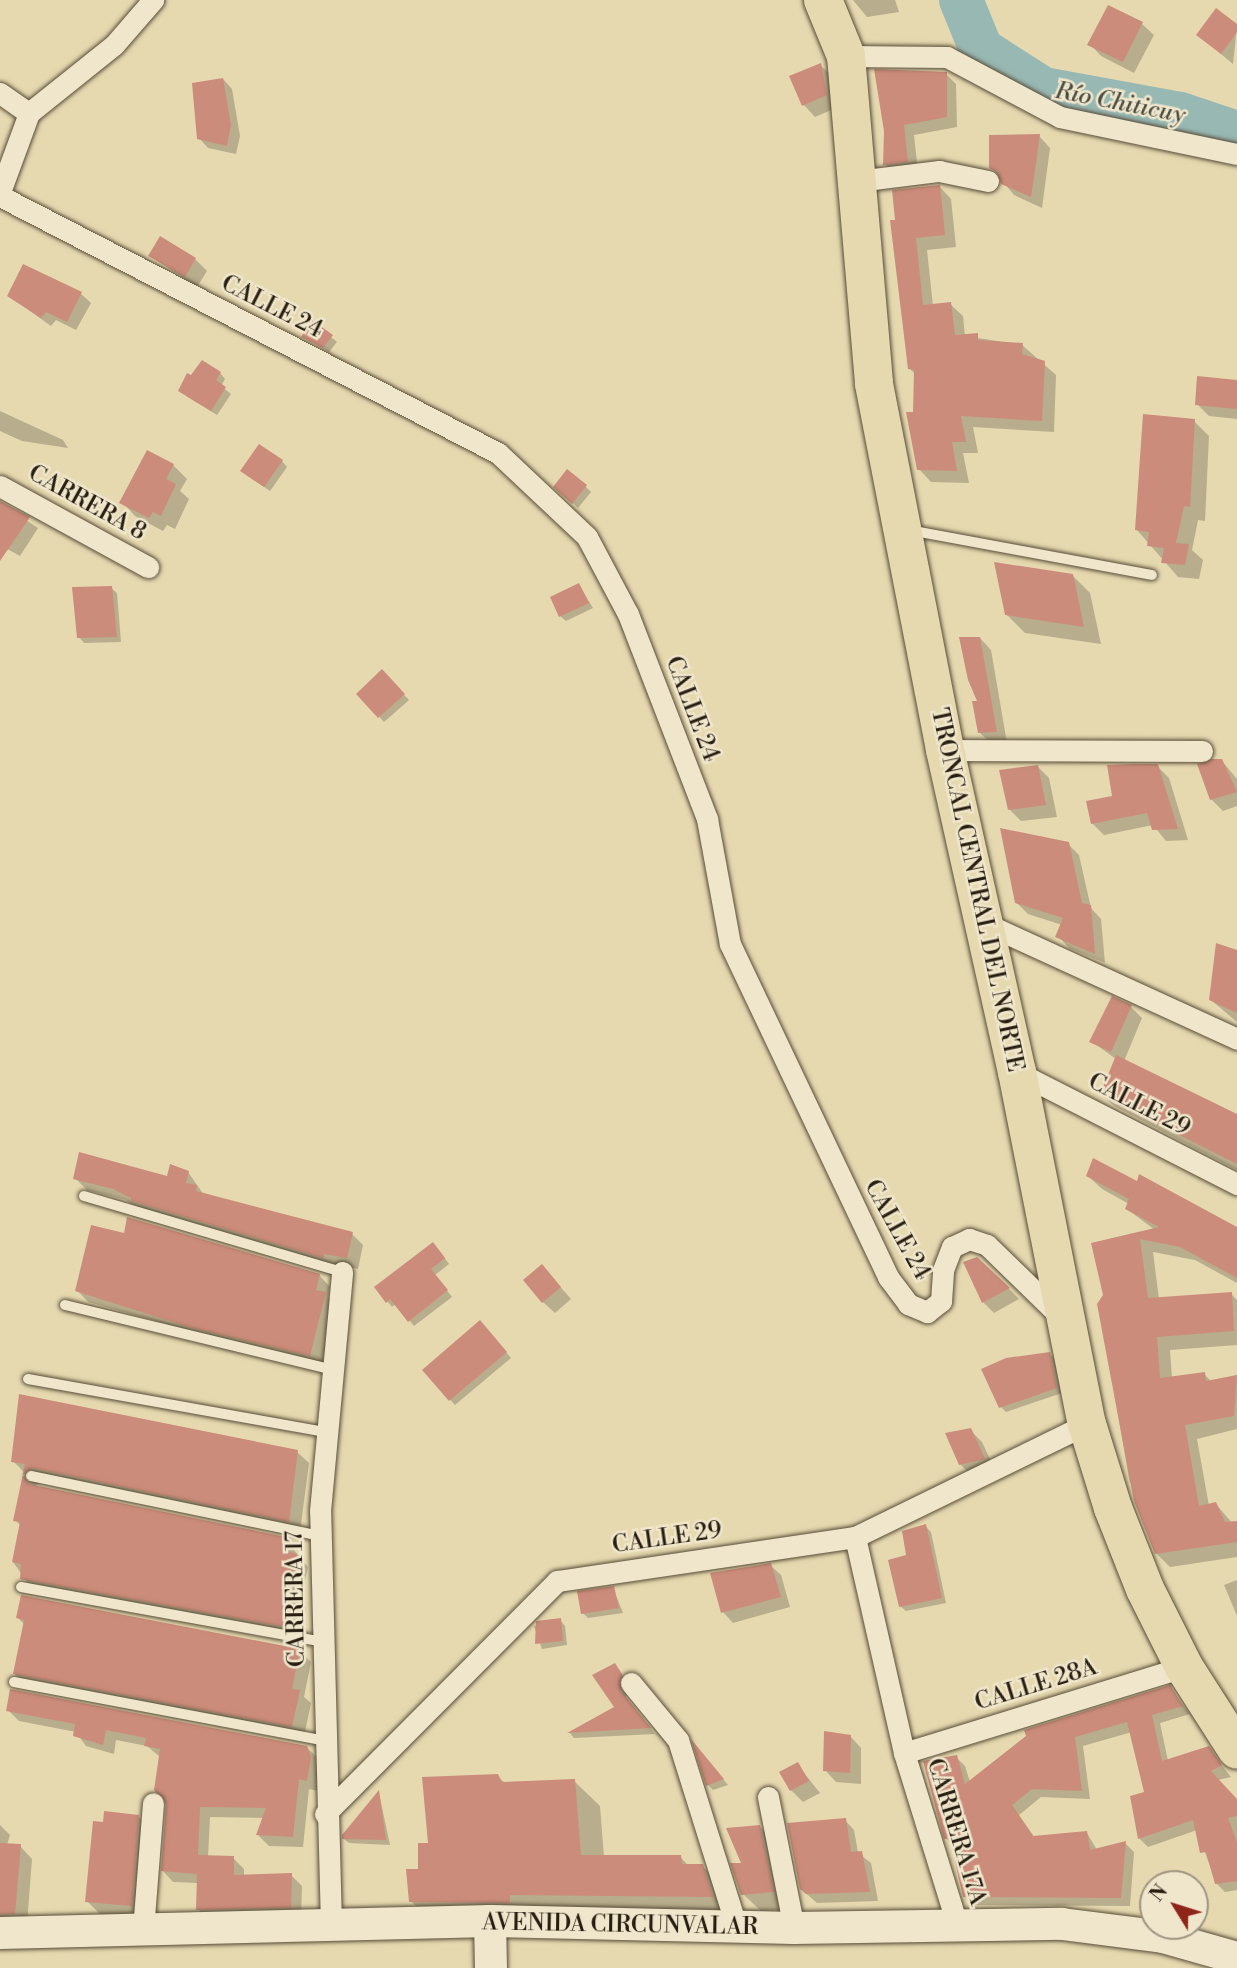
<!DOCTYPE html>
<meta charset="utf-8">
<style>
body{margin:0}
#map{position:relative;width:1237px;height:1968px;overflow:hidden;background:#e6d9b0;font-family:"Libre Bodoni",serif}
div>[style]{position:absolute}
.shadow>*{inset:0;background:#0003}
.river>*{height:44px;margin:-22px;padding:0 22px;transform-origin:22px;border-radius:22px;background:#98b9b3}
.building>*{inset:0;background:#cc8c7b}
.roads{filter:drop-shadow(0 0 2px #574c38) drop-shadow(0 0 2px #574c38)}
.lane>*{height:10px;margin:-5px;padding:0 5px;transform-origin:5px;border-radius:5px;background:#efe6cc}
.street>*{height:21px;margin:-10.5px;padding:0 10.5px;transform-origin:10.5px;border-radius:10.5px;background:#efe6cc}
.secondary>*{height:32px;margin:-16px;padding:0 16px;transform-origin:16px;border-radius:16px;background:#efe6cc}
.highway>*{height:38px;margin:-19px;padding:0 19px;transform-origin:19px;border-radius:19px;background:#e6d9b0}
span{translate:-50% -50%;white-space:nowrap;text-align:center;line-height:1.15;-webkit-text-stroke:5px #efe6cc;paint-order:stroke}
.street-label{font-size:23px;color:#271d10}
.water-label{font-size:24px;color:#494c41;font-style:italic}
.north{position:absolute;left:1139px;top:1870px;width:70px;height:70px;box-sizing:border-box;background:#efe6cc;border:2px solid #9f9681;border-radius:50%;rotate:308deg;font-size:19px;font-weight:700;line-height:28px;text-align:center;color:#271d10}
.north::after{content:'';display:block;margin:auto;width:24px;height:32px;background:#8f2418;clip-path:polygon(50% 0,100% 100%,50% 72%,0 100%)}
</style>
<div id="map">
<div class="shadow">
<div style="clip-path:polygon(853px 0,895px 0,899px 12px,867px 17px)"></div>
<div style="clip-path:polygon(1142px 24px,1154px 35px,1134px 73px,1101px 56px,1090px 44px)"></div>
<div style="clip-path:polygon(1237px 26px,1233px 64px,1198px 35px)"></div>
<div style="clip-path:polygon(820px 65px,832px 76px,838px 107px,815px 117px,804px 105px)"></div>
<div style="clip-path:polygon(945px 73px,956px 84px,957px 127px,914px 135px,918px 172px,896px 174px,885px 164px,885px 131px)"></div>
<div style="clip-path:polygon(223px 79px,232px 89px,240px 136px,236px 154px,208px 148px,199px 138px)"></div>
<div style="clip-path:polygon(1039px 136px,1050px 148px,1042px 208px,1014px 195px,991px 167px)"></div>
<div style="clip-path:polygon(939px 186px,951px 199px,956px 247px,927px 250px,933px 306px,950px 304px,963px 316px,965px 336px,1022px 345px,1056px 375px,1054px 432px,973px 427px,978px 453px,963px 453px,969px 483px,931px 482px,919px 469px,916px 375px,910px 369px,897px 222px)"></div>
<div style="clip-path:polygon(150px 256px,195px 259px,207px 271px,197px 287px)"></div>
<div style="clip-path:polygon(24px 266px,81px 294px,91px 303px,76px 330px,56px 320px,51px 326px,9px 296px)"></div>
<div style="clip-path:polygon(303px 336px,331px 337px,337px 342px,329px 352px)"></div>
<div style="clip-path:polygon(220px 373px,225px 379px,221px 386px,231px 394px,217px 415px,186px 396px)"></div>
<div style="clip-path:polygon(1237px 382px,1237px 419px,1209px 416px,1197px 404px)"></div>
<div style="clip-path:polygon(0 411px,63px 440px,68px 448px,22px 441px,0 431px)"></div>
<div style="clip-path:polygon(1194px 421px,1209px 436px,1205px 521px,1198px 520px,1192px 550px,1203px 560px,1199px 579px,1178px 577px,1137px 530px)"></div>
<div style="clip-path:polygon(282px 461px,287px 467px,270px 491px,248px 476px)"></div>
<div style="clip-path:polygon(173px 465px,187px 479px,180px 491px,189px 499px,175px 529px,167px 525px,163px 531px,135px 516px,122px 502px)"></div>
<div style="clip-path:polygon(555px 486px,586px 487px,591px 492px,578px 508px)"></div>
<div style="clip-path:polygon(0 503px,38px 528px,20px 556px,0 545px)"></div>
<div style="clip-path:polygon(1072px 575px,1090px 593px,1101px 644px,1025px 633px,1007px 615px)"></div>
<div style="clip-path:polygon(579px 585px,593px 608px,566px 621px,560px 616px)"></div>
<div style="clip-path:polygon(111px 588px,117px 593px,121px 642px,84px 643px,79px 637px)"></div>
<div style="clip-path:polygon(980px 638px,991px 650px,1007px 743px,992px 744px,980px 733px)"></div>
<div style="clip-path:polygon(382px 672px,409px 700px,384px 722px,358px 694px)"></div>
<div style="clip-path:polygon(1222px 761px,1237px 779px,1237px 806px,1223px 811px,1211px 799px)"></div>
<div style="clip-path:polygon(1037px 766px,1049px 778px,1057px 817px,1021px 821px,1009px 809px)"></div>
<div style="clip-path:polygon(1157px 766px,1169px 778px,1188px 840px,1166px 841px,1153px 825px,1104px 835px,1092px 823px,1114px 797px)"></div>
<div style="clip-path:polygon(1068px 844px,1079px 855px,1091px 908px,1101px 919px,1105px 963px,1069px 948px,1058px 936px,1062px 925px,1028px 914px,1016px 902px)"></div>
<div style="clip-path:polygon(1237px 952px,1237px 1022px,1211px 1000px)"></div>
<div style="clip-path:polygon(1131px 1007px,1142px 1018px,1124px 1061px,1237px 1117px,1237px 1170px,1114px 1106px,1102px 1095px,1116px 1059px,1091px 1041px)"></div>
<div style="clip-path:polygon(188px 1172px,204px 1195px,352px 1234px,363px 1245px,358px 1269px,335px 1264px,334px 1269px,144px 1213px,126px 1200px,87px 1190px,75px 1178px,169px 1178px)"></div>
<div style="clip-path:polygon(1088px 1176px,1137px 1183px,1237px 1229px,1237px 1283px,1195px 1260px,1153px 1252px,1159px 1299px,1231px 1294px,1237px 1300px,1237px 1345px,1170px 1350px,1172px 1378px,1204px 1374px,1211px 1381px,1237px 1375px,1237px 1429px,1197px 1439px,1209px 1506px,1216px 1504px,1232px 1523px,1237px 1522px,1237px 1557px,1170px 1567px,1156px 1553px,1129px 1479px,1099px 1304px,1105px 1295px,1094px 1244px,1155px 1230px,1127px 1209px,1129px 1204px,1102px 1189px)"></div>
<div style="clip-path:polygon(438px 1249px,449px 1264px,435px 1275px,452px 1297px,414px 1326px,396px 1304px,392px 1307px,387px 1301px)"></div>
<div style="clip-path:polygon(977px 1259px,1009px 1289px,1019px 1299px,994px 1313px,983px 1302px)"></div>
<div style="clip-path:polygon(542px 1266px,571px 1299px,555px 1313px,543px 1302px)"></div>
<div style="clip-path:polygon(319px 1275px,330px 1287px,328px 1297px,336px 1305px,321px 1367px,88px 1302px,77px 1290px)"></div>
<div style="clip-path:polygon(485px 1328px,511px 1358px,455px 1405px,424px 1370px)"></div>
<div style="clip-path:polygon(1050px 1354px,1055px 1359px,1062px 1393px,1006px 1412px,1001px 1407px)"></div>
<div style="clip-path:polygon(970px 1430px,982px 1442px,995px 1470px,972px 1476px,960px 1464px)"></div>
<div style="clip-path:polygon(evenodd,297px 1452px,309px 1463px,300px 1532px,45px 1479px,34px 1487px,285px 1539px,308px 1567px,300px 1602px,306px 1608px,300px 1638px,33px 1590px,13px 1562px,21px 1526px,15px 1520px,25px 1473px,13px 1461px,297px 1452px,283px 1545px,286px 1545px,283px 1559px,283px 1545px)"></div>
<div style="clip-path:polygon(925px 1526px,931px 1532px,946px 1603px,906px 1611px,900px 1606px,907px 1556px)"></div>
<div style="clip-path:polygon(770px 1565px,781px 1575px,790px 1607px,733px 1623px,723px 1612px)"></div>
<div style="clip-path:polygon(1237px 1580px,1237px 1616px,1224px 1585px)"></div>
<div style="clip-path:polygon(613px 1588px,623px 1613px,588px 1618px,583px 1613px)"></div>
<div style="clip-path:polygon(18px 1618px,299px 1650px,311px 1662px,304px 1697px,311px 1703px,304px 1737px,27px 1685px,15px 1674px,25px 1625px)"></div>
<div style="clip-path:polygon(560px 1620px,565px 1626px,567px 1645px,542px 1649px,534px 1626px)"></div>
<div style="clip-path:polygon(620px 1672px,627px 1681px,626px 1698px,655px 1734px,574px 1738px,570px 1733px,617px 1707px)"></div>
<div style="clip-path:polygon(1169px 1687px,1190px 1714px,1160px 1723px,1168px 1761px,1208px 1748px,1231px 1777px,1218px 1780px,1237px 1801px,1237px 1890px,1225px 1892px,1216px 1883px,1197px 1830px,1148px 1847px,1139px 1838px,1146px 1793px,1132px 1732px,1083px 1746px,1090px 1799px,1041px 1797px,1019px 1815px,1035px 1838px,1087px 1833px,1097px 1850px,1125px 1843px,1134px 1852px,1130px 1906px,973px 1905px,964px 1896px,953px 1845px,946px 1838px,956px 1757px,965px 1766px,970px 1782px)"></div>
<div style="clip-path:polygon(8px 1710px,306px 1747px,318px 1758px,318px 1791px,309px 1789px,303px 1847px,269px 1846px,258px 1835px,264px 1818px,210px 1817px,208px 1857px,233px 1858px,244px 1869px,244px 1876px,291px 1875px,302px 1886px,301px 1918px,209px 1920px,198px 1909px,198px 1883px,173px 1882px,163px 1871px,168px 1803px,160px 1757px,147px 1746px,116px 1740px,114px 1754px,86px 1746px,76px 1732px,19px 1721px)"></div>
<div style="clip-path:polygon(850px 1736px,861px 1748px,861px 1784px,836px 1782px,825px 1770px)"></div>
<div style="clip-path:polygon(695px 1745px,728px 1785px,713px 1790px,708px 1785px)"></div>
<div style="clip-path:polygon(797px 1764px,820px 1793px,803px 1802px,791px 1790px)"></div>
<div style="clip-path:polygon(497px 1776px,505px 1783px,574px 1781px,600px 1806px,604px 1857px,680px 1857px,689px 1866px,702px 1866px,728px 1891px,737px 1921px,436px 1927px,411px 1901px,430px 1844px)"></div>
<div style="clip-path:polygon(379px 1793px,390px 1845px,349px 1843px,344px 1839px)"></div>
<div style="clip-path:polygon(138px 1816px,153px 1831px,146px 1920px,102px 1916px,87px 1901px,105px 1824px)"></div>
<div style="clip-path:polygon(845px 1820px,854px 1830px,858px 1853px,871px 1863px,878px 1901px,817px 1903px,801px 1889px)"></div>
<div style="clip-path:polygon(0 1825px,10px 1835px,7px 1845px,20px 1846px,32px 1859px,27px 1924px,0 1922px)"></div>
<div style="clip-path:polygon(760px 1827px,777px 1844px,789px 1909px,761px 1911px,743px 1894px,743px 1864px)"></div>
</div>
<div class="river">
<div style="left:961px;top:0;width:53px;rotate:67.8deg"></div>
<div style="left:981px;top:49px;width:74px;rotate:32.8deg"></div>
<div style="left:1043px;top:89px;width:139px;rotate:10.3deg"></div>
<div style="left:1180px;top:114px;width:60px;rotate:18.4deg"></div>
</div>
<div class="building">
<div style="clip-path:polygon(1108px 5px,1143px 22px,1123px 62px,1087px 45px)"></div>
<div style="clip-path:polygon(1216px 8px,1237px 24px,1237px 32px,1221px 54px,1196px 35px)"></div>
<div style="clip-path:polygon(821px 63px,827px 95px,802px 106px,789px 76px)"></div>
<div style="clip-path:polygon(874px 69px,947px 72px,947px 117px,904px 125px,908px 162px,883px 165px,884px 131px)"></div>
<div style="clip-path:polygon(223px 78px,231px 125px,227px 146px,197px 139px,192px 83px)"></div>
<div style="clip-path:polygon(1040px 134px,1035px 170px,1031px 197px,1001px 184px,997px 172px,989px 168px,989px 135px)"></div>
<div style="clip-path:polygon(940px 185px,945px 235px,916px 238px,923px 305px,951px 302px,955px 335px,978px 333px,978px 340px,1023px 343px,1022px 354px,1045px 361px,1042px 421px,961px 416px,966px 442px,952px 442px,957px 471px,917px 470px,906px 412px,913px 412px,914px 370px,908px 369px,890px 220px,895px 220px,892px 190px)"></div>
<div style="clip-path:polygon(160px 236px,196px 258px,185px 277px,148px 256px)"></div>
<div style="clip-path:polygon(23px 264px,82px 292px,67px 322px,46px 312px,41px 318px,7px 296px)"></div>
<div style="clip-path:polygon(312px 320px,333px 335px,323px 348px,301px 337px)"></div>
<div style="clip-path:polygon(202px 360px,221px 372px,216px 380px,226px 387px,211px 411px,178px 391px,187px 373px,191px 375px)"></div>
<div style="clip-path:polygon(1197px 376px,1237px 380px,1237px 409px,1195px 405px)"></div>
<div style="clip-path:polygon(1143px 414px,1195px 419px,1190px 507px,1184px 506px,1176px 543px,1189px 544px,1185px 565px,1161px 563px,1164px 548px,1147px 546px,1149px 532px,1135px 530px)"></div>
<div style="clip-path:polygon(259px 444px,283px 460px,264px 487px,240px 471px)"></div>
<div style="clip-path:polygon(147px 450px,174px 464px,166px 479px,176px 484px,161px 516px,153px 512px,149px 518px,119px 503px)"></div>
<div style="clip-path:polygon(567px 469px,587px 485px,572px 504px,553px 487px)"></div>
<div style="clip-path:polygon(0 501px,30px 517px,0 561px)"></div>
<div style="clip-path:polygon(994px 562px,1073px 574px,1084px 627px,1005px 615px)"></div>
<div style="clip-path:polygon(579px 583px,589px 603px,559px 617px,550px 597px)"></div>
<div style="clip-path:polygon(112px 586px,117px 637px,77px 638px,72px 587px)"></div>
<div style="clip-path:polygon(959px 637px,980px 637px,997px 732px,978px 733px,972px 701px,977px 701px,968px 680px)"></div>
<div style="clip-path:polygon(382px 669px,405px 694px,378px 718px,356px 694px)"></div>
<div style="clip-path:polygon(1212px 759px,1222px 759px,1237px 792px,1210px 800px,1197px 764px)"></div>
<div style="clip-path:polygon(1132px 764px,1158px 764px,1178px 829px,1152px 830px,1147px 813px,1091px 824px,1086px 801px,1112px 796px,1107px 765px)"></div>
<div style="clip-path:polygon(1038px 765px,1046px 805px,1008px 810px,999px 770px)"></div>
<div style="clip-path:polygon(1000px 828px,1069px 842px,1082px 903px,1091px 905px,1095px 954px,1055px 937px,1063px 918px,1015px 903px)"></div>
<div style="clip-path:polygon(1216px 943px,1237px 950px,1237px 1013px,1209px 1000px)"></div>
<div style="clip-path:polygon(1112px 996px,1132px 1005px,1111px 1052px,1089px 1042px)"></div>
<div style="clip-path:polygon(1116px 1055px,1237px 1114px,1237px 1164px,1100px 1095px)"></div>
<div style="clip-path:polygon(79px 1152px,167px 1176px,170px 1164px,189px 1171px,186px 1183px,197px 1185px,196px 1191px,353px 1232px,347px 1258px,324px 1254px,323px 1258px,131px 1201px,131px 1198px,113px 1189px,73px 1179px)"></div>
<div style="clip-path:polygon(1093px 1158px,1137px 1181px,1139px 1174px,1237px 1227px,1237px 1278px,1180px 1247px,1140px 1239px,1148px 1298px,1232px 1292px,1234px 1331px,1157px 1337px,1160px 1378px,1205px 1372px,1206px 1381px,1237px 1375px,1234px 1416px,1185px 1425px,1199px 1506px,1216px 1502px,1225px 1522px,1237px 1521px,1237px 1542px,1155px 1554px,1134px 1501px,1097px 1304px,1103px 1295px,1091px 1243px,1159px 1227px,1125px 1209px,1129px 1199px,1086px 1176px)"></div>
<div style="clip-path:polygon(127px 1217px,320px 1274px,316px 1290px,326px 1292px,310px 1356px,192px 1328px,75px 1291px,91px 1225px,124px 1233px)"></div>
<div style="clip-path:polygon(433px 1242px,445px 1258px,431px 1269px,448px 1290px,408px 1322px,390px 1299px,386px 1303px,374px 1287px)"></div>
<div style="clip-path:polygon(977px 1257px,1010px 1288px,982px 1303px,963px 1262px)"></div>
<div style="clip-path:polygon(542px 1264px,561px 1287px,542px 1303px,523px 1280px)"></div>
<div style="clip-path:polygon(480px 1320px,507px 1352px,449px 1401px,422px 1370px)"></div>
<div style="clip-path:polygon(1050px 1352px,1057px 1388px,999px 1408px,981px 1369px,1006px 1358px)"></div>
<div style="clip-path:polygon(19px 1394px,298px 1450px,289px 1522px,33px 1468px,23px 1475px,29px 1484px,286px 1537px,283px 1550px,297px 1554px,289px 1593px,295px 1595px,289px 1628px,20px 1579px,21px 1564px,12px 1562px,20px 1522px,13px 1521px,25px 1464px,11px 1462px)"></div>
<div style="clip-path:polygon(971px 1428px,985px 1459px,959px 1465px,945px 1433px)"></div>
<div style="clip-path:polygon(926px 1524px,942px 1598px,899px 1607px,888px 1560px,906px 1555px,902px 1531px)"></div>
<div style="clip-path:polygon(771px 1563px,781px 1597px,721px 1613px,710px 1573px)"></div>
<div style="clip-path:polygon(614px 1586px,619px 1608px,581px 1614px,577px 1591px)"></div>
<div style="clip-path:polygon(21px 1595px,300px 1649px,292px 1689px,300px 1690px,292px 1727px,13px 1674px,24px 1620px,16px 1618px)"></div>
<div style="clip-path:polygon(561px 1618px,563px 1641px,535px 1644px,536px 1621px)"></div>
<div style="clip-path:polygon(615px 1663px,622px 1674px,621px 1691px,651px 1728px,567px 1733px,614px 1707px,592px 1675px)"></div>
<div style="clip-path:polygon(1170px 1685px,1183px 1706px,1152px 1715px,1162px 1761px,1209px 1746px,1222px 1765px,1211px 1771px,1237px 1799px,1237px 1816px,1228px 1818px,1237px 1842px,1237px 1881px,1215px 1884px,1206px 1852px,1200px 1853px,1193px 1820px,1138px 1839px,1130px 1796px,1144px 1792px,1127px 1722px,1075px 1737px,1082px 1791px,1032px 1789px,1012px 1805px,1033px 1836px,1087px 1831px,1090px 1850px,1126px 1841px,1121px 1898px,963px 1897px,950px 1839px,944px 1839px,923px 1761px,957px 1755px,965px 1784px,1026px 1736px,1024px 1730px)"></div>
<div style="clip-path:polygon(10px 1689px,307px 1746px,311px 1757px,307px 1781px,299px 1779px,293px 1837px,256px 1835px,266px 1808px,200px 1807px,198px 1855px,234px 1856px,234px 1875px,292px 1873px,291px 1908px,196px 1910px,197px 1874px,161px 1871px,166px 1804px,154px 1790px,160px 1749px,144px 1746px,146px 1738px,106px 1730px,103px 1745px,73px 1736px,75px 1724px,6px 1711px)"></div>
<div style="clip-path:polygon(824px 1731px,851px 1735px,850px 1773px,823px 1771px)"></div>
<div style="clip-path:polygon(691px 1739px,724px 1779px,706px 1786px)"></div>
<div style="clip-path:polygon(798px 1762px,809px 1781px,790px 1791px,779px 1772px)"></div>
<div style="clip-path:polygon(498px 1774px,502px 1782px,575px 1779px,581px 1855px,681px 1855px,682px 1864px,703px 1864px,713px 1897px,510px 1895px,510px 1903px,409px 1902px,406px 1869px,418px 1869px,418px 1843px,428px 1843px,422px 1777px)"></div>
<div style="clip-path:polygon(379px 1790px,386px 1840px,342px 1839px,342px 1835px)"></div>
<div style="clip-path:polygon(104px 1811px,139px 1815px,132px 1906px,85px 1902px,93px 1821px,103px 1822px)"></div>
<div style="clip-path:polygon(846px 1818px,851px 1852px,862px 1851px,870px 1892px,806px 1894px,800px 1889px,787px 1823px)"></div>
<div style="clip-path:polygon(760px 1825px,774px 1892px,741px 1895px,730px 1863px,741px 1863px,726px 1828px)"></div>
<div style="clip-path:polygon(0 1843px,21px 1844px,15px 1914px,0 1915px)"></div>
</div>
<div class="roads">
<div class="lane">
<div style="left:909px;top:530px;width:247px;rotate:10.5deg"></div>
<div style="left:84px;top:1196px;width:269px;rotate:16.4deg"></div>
<div style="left:65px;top:1305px;width:276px;rotate:13.6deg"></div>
<div style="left:28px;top:1379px;width:304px;rotate:10.1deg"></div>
<div style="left:31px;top:1476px;width:295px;rotate:11.7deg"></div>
<div style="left:21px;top:1587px;width:307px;rotate:10.3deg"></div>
<div style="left:14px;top:1682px;width:317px;rotate:10.7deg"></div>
</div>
<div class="street">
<div style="left:846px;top:56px;width:101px;rotate:0.6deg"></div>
<div style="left:947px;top:57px;width:128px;rotate:28deg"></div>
<div style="left:1060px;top:117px;width:181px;rotate:11.8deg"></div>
<div style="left:0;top:93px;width:35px;rotate:35deg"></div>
<div style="left:857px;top:181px;width:83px;rotate:-7deg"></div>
<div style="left:939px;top:171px;width:50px;rotate:11.5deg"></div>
<div style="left:0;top:192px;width:84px;rotate:-69.8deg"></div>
<div style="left:29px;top:113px;width:109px;rotate:-38.7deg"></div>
<div style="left:114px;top:45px;width:60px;rotate:-49.1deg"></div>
<div style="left:0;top:196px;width:560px;rotate:27.3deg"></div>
<div style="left:498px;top:453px;width:122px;rotate:43.3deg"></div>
<div style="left:587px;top:537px;width:87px;rotate:62deg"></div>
<div style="left:628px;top:614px;width:220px;rotate:68.9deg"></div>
<div style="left:707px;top:819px;width:127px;rotate:79.6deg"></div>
<div style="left:730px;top:944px;width:369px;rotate:64.6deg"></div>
<div style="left:888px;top:1277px;width:34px;rotate:53deg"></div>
<div style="left:908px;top:1304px;width:21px;rotate:23deg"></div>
<div style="left:927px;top:1312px;width:18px;rotate:-38deg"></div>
<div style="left:941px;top:1301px;width:31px;rotate:-86deg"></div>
<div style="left:943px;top:1270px;width:25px;rotate:-69deg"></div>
<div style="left:952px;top:1247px;width:19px;rotate:-25deg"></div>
<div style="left:969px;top:1239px;width:19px;rotate:18deg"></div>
<div style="left:987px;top:1245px;width:106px;rotate:44.2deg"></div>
<div style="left:0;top:486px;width:169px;rotate:28.7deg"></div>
<div style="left:945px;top:750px;width:257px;rotate:0.2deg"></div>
<div style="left:984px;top:923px;width:278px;rotate:24.6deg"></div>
<div style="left:1017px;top:1072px;width:247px;rotate:27deg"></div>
<div style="left:855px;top:1537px;width:221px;rotate:77.2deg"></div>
<div style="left:904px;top:1753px;width:182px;rotate:72.8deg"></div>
<div style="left:631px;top:1683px;width:74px;rotate:50.5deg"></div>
<div style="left:678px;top:1740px;width:197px;rotate:72.6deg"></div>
<div style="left:904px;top:1753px;width:293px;rotate:-17.1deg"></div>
<div style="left:768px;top:1797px;width:134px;rotate:78.8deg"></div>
<div style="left:325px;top:1814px;width:329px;rotate:-45.1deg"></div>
<div style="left:557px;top:1581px;width:301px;rotate:-8.4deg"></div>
<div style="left:855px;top:1537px;width:258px;rotate:-26deg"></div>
<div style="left:331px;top:1925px;width:414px;rotate:-91.5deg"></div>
<div style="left:320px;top:1511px;width:240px;rotate:-84.7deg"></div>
<div style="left:143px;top:1930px;width:127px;rotate:-85.5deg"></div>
</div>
<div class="secondary">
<div style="left:490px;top:1921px;width:47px;rotate:88.8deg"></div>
<div style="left:0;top:1933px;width:490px;rotate:-1.4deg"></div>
<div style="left:490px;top:1921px;width:304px;rotate:1.3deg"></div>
<div style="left:794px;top:1928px;width:268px;rotate:-0.9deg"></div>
<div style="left:1062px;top:1924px;width:102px;rotate:7.3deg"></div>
<div style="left:1163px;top:1937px;width:77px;rotate:15.8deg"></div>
</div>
<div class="highway">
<div style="left:823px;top:0;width:61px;rotate:67.7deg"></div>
<div style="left:846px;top:56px;width:329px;rotate:85.1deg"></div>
<div style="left:874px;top:384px;width:373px;rotate:79deg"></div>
<div style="left:945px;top:750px;width:330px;rotate:77.4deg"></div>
<div style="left:1017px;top:1072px;width:359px;rotate:78.8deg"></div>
<div style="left:1087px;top:1424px;width:88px;rotate:72.8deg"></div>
<div style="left:1113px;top:1508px;width:87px;rotate:68.4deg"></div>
<div style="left:1145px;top:1589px;width:87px;rotate:63.4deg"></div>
<div style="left:1184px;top:1667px;width:98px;rotate:57.4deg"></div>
</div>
</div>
<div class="street-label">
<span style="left:272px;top:307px;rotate:27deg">CALLE 24</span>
<span style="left:87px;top:503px;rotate:29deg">CARRERA 8</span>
<span style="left:692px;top:709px;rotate:69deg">CALLE 24</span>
<span style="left:977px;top:890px;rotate:78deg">TRONCAL CENTRAL DEL NORTE</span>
<span style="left:1139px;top:1105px;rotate:27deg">CALLE 29</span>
<span style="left:897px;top:1230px;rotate:61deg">CALLE 24</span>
<span style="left:667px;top:1538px;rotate:-8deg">CALLE 29</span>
<span style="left:296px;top:1599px;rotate:-91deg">CARRERA 17</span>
<span style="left:1036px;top:1685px;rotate:-17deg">CALLE 28A</span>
<span style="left:956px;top:1832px;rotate:73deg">CARRERA 17A</span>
<span style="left:620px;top:1925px;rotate:1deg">AVENIDA CIRCUNVALAR</span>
</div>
<div class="water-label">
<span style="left:1120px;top:104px;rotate:11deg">Río Chiticuy</span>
</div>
<div class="north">N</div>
</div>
